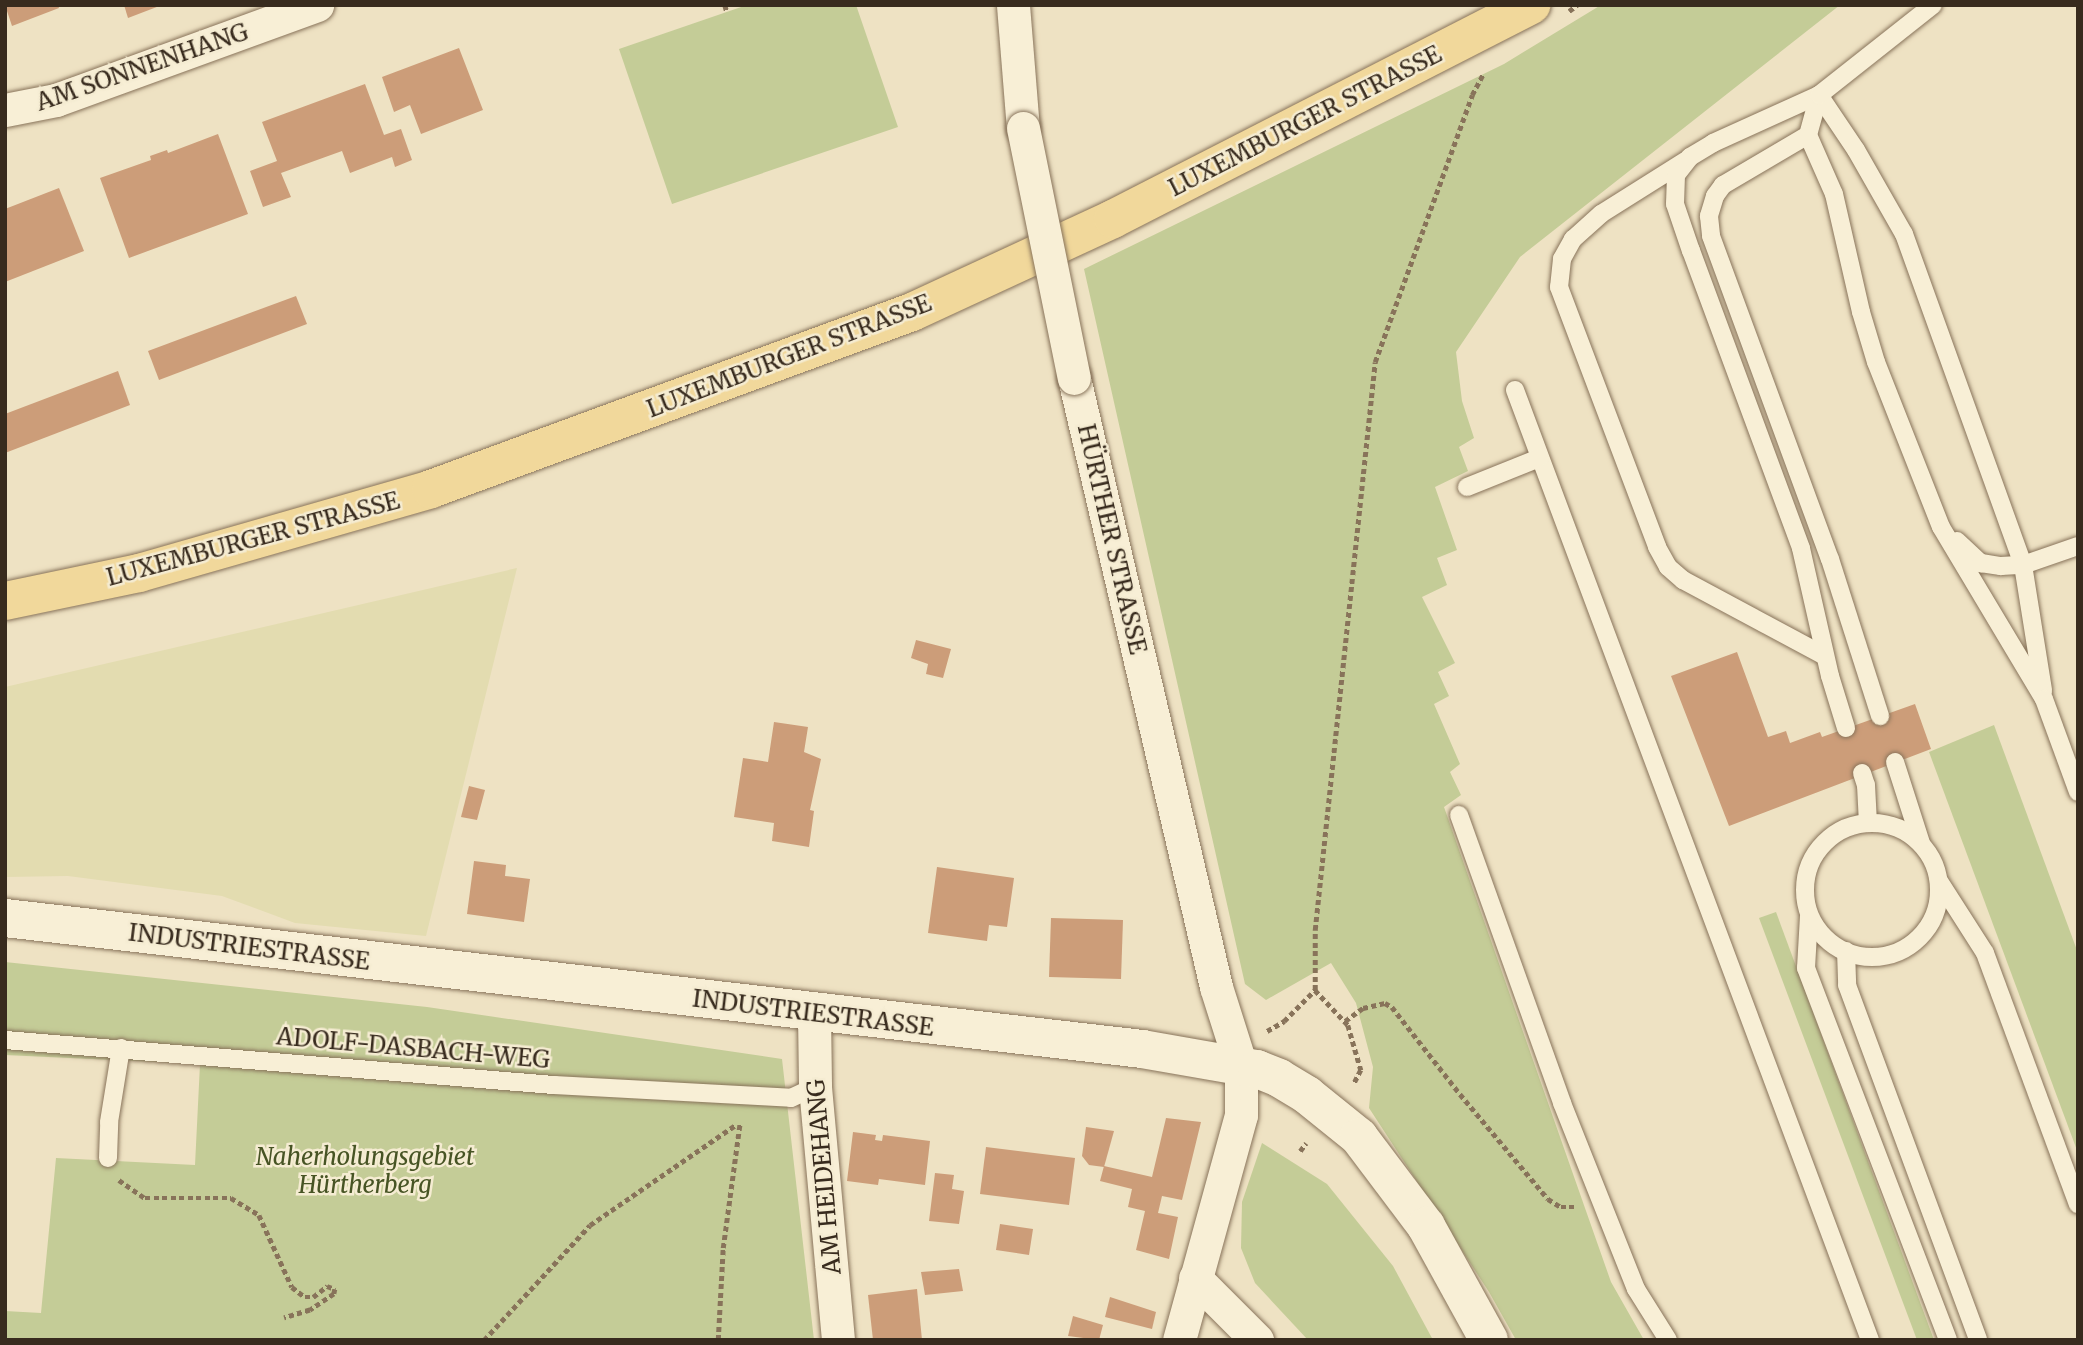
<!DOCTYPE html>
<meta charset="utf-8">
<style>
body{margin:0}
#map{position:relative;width:2083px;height:1345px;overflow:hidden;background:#eee2c3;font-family:Merriweather,serif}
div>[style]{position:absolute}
.farmland>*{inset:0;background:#e3dcb0}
.green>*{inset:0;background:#c4cc97}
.building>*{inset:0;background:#cc9d79}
.path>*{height:4.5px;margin-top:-2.25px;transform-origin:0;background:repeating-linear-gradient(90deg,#88735a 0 5px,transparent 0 8.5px)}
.roads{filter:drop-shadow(0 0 2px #88735a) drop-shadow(0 0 2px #88735a)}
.service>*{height:18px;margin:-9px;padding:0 9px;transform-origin:9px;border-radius:9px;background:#f8efd6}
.service>.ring{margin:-9px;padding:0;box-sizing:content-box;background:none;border:18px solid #f8efd6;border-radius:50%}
.minor>*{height:33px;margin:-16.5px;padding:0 16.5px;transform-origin:16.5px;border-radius:16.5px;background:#f8efd6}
.secondary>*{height:38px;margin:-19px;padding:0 19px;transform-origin:19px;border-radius:19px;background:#f8efd6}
.primary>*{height:38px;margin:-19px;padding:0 19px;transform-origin:19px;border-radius:19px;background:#f1d89b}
.bridges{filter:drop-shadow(0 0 2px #88735a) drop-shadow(0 0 2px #88735a)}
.minor-bridge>*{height:33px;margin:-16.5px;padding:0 16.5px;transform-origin:16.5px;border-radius:16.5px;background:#f8efd6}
span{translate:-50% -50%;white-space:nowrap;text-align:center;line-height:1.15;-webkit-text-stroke:5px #f5ecd2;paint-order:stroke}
.street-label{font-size:24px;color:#382b1e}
.park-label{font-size:24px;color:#475424;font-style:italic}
.frame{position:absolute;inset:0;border:7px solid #382b1e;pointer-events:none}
</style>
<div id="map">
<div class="farmland">
<div style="clip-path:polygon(517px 568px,426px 936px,295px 923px,222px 896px,68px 876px,5px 877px,5px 687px)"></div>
</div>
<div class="green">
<div style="clip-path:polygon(747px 5px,856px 5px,898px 127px,672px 204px,619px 49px)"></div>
<div style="clip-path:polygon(1601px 5px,1840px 5px,1520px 257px,1456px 352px,1462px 401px,1474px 438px,1459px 447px,1468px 471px,1435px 487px,1457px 550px,1437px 558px,1447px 585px,1422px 597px,1455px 663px,1438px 672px,1449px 696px,1434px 704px,1460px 764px,1450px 772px,1461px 795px,1444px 807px,1611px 1282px,1644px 1340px,1516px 1340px,1489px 1292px,1369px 1108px,1373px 1067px,1356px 1003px,1331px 963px,1266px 1000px,1245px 984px,1084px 269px,1504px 64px)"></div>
<div style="clip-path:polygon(1994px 725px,2078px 953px,2078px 1153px,1929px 752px)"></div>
<div style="clip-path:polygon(1776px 912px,1934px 1340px,1917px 1340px,1759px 918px)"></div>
<div style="clip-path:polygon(5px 962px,427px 1007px,782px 1059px,814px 1340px,5px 1340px,5px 1311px,41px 1313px,56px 1158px,195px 1165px,200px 1064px,5px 1055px)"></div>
<div style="clip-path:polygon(1262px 1143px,1327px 1184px,1393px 1266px,1433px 1340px,1308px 1340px,1255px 1283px,1241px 1248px,1242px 1202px)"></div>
</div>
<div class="building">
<div style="clip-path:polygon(5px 5px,58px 5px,59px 8px,12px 26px)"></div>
<div style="clip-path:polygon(124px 5px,162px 5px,128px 18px)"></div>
<div style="clip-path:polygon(459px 48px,483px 110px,421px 134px,410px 105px,394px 112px,382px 77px)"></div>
<div style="clip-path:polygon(365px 84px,384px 135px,401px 129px,412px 160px,395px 167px,392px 157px,350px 173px,342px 151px,281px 173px,291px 197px,263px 207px,250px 171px,277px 161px,262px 122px)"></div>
<div style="clip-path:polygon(218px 134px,248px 214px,129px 258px,100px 178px,151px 160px,150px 156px,167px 150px,168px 153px)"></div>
<div style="clip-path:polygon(59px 188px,84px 251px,5px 282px,5px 209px)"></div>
<div style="clip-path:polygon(296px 296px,307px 324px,159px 380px,148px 351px)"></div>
<div style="clip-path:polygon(118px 371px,130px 405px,5px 453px,5px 414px)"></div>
<div style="clip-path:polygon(916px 640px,951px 649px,943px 678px,926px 674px,928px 664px,911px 658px)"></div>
<div style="clip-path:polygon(1737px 652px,1768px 737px,1786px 731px,1790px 743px,1820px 732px,1822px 737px,1915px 704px,1931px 749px,1729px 826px,1671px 676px)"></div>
<div style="clip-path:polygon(774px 722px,808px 727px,804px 752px,821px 759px,810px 810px,814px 811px,809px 847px,772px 841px,774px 823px,734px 817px,743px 758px,768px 762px)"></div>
<div style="clip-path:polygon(469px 786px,485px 790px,477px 820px,461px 817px)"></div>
<div style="clip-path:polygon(474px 861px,506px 865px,505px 876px,530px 879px,524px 922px,467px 914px)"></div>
<div style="clip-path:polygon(937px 867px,1014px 878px,1007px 927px,989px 925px,987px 941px,928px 933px)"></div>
<div style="clip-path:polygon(1051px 918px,1123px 920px,1121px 979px,1049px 977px)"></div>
<div style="clip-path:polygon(1166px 1118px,1201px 1122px,1182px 1200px,1162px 1196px,1158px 1213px,1178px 1217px,1169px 1259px,1136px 1250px,1145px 1211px,1128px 1207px,1132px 1189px,1100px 1181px,1104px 1166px,1152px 1177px)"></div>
<div style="clip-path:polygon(1086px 1127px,1114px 1131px,1104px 1167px,1089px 1165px,1082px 1156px)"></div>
<div style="clip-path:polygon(853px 1132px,876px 1135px,875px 1140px,882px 1141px,883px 1135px,930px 1141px,925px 1185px,879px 1179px,878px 1185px,847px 1181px)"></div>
<div style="clip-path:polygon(986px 1147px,1075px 1158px,1069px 1205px,980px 1194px)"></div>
<div style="clip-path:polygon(935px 1173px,954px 1175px,952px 1189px,964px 1191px,959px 1224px,929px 1221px)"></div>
<div style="clip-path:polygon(1000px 1224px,1033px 1229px,1029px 1255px,996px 1250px)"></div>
<div style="clip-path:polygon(959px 1269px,963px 1291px,925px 1295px,921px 1272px)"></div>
<div style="clip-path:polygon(917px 1289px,922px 1340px,873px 1340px,868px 1295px)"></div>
<div style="clip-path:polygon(1110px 1297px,1156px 1312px,1152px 1329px,1105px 1317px)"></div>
<div style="clip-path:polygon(1073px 1316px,1103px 1325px,1099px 1340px,1068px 1336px)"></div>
</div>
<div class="path">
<div style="left:725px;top:5px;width:7px;rotate:74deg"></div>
<div style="left:1569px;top:11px;width:10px;rotate:-37deg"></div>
<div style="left:1315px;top:990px;width:48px;rotate:46.7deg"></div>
<div style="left:1348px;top:1025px;width:47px;rotate:73.9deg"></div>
<div style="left:1361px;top:1070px;width:16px;rotate:117deg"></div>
<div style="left:1345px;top:1021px;width:22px;rotate:-36deg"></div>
<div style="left:1363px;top:1008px;width:23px;rotate:-13deg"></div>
<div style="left:1385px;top:1003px;width:8px;rotate:30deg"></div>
<div style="left:1392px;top:1007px;width:110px;rotate:52deg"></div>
<div style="left:1460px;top:1094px;width:137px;rotate:50deg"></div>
<div style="left:1548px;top:1199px;width:15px;rotate:32deg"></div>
<div style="left:1561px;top:1207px;width:13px"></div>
<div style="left:1267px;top:1031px;width:20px;rotate:-30deg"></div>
<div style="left:1284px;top:1021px;width:44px;rotate:-45deg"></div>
<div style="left:1315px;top:990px;width:60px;rotate:-90deg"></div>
<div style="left:1315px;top:930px;width:571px;rotate:-83.97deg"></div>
<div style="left:1375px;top:362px;width:284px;rotate:-70deg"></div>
<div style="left:1472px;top:95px;width:24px;rotate:-62deg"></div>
<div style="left:1300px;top:1151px;width:10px;rotate:-53deg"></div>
<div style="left:119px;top:1180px;width:32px;rotate:35deg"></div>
<div style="left:145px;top:1198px;width:86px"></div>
<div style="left:231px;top:1198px;width:33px;rotate:31deg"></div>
<div style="left:259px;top:1215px;width:79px;rotate:65.4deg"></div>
<div style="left:292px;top:1287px;width:16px;rotate:38deg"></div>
<div style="left:305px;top:1297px;width:8px"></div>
<div style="left:313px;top:1297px;width:18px;rotate:-38deg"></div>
<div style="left:327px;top:1286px;width:9px;rotate:21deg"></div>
<div style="left:335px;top:1289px;width:5px;rotate:101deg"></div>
<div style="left:334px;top:1294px;width:29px;rotate:146deg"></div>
<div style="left:310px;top:1310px;width:27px;rotate:163deg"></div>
<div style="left:484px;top:1340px;width:156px;rotate:-47.3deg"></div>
<div style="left:590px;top:1225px;width:178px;rotate:-34.5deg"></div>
<div style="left:718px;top:1340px;width:92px;rotate:-86.9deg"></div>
<div style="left:723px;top:1248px;width:127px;rotate:-82.3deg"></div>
</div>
<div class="roads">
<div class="service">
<div style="left:1819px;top:95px;width:41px;rotate:105.4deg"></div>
<div style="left:1808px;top:135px;width:99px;rotate:149.5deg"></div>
<div style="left:1723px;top:185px;width:14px;rotate:126deg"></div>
<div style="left:1715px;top:196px;width:21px;rotate:107deg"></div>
<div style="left:1709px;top:216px;width:20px;rotate:84deg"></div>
<div style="left:1711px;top:236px;width:344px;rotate:69.8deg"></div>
<div style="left:1830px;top:559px;width:165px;rotate:72.3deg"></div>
<div style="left:1819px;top:95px;width:66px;rotate:56.1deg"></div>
<div style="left:1856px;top:150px;width:97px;rotate:60.3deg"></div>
<div style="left:1904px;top:234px;width:352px;rotate:70.2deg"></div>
<div style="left:2023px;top:565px;width:127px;rotate:80.9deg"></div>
<div style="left:1808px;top:135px;width:64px;rotate:66.2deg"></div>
<div style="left:1834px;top:194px;width:121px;rotate:77.1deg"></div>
<div style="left:1861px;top:312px;width:52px;rotate:73.3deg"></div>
<div style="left:1876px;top:362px;width:177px;rotate:68.5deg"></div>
<div style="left:1941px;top:527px;width:200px;rotate:59.1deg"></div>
<div style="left:2044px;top:699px;width:99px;rotate:69.9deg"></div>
<div style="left:1685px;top:161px;width:99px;rotate:147.8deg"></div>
<div style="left:1601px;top:214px;width:38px;rotate:138deg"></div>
<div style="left:1573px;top:239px;width:23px;rotate:119deg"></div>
<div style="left:1562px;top:259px;width:28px;rotate:96deg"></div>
<div style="left:1559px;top:287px;width:278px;rotate:69.3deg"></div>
<div style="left:1657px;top:547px;width:23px;rotate:61deg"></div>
<div style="left:1668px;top:567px;width:20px;rotate:41deg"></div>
<div style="left:1683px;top:580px;width:161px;rotate:28.2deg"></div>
<div style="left:1515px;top:390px;width:1014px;rotate:69.51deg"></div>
<div style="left:1467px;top:487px;width:78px;rotate:-21.9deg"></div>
<div style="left:1957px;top:541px;width:33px;rotate:43deg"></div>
<div style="left:1981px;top:563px;width:20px;rotate:9deg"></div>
<div style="left:2001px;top:566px;width:22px;rotate:-3deg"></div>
<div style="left:2023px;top:565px;width:58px;rotate:-19.1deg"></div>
<div style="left:1846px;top:728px;width:54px;rotate:-107.1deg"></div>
<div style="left:1830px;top:676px;width:131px;rotate:-102.8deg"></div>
<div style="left:1801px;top:548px;width:317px;rotate:-110.3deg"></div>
<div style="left:1691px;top:251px;width:50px;rotate:-108.8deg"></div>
<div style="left:1675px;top:204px;width:29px;rotate:-88deg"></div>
<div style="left:1676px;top:175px;width:23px;rotate:-52deg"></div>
<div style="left:1690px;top:157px;width:27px;rotate:-31deg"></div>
<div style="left:1713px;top:143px;width:116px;rotate:-24.4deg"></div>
<div style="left:1819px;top:95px;width:145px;rotate:-38.3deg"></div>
<div style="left:1895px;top:762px;width:85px;rotate:72.2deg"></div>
<div style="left:1862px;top:773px;width:13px;rotate:72deg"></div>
<div style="left:1866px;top:785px;width:37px;rotate:87deg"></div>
<div style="left:1459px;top:815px;width:306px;rotate:70.3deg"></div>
<div style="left:1562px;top:1103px;width:200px;rotate:68.3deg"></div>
<div style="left:1636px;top:1289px;width:60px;rotate:57.9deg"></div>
<div class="ring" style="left:1805px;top:823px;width:116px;height:116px"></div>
<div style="left:1939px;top:881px;width:85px;rotate:57.4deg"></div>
<div style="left:1985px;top:953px;width:268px;rotate:69.7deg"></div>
<div style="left:1809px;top:916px;width:52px;rotate:93.3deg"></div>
<div style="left:1806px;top:968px;width:398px;rotate:69.1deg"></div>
<div style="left:1846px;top:951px;width:34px;rotate:88deg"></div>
<div style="left:1847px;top:985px;width:378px;rotate:69.7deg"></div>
<div style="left:5px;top:1040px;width:551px;rotate:4.69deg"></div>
<div style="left:554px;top:1085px;width:237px;rotate:3.1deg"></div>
<div style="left:791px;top:1098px;width:26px;rotate:-25deg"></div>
<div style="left:108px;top:1158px;width:36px;rotate:-88deg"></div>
<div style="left:109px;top:1122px;width:75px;rotate:-80.8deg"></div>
</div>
<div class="minor">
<div style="left:1013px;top:5px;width:123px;rotate:85.4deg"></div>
<div style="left:5px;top:110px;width:52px;rotate:-11.1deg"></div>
<div style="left:56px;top:100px;width:278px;rotate:-20deg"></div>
<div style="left:1074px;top:378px;width:625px;rotate:76.87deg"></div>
<div style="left:1216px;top:987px;width:83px;rotate:72.4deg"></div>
<div style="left:1241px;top:1066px;width:49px;rotate:90deg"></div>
<div style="left:1241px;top:1115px;width:233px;rotate:105.4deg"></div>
<div style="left:814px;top:1013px;width:74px;rotate:89.2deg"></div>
<div style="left:815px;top:1087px;width:254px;rotate:84.8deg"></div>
<div style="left:1195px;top:1278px;width:88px;rotate:45deg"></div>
</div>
<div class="secondary">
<div style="left:5px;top:918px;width:1145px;rotate:6.57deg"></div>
<div style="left:1142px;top:1049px;width:117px;rotate:9.9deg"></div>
<div style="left:1257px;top:1069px;width:24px;rotate:22deg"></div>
<div style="left:1279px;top:1078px;width:33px;rotate:31deg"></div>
<div style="left:1307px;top:1095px;width:67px;rotate:38.9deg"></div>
<div style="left:1359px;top:1137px;width:111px;rotate:53deg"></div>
<div style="left:1426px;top:1226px;width:130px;rotate:61.1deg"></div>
</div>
<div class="primary">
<div style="left:5px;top:601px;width:137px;rotate:-11.8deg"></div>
<div style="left:139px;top:573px;width:304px;rotate:-16deg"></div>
<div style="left:431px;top:489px;width:513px;rotate:-20.2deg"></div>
<div style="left:912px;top:312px;width:221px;rotate:-24.8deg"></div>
<div style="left:1113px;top:219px;width:470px;rotate:-27.1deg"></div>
</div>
</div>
<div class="bridges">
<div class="minor-bridge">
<div style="left:1023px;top:128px;width:255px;rotate:78.5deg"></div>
</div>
</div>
<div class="street-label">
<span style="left:142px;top:67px;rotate:-19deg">AM SONNENHANG</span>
<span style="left:1305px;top:121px;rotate:-27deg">LUXEMBURGER STRASSE</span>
<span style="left:789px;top:356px;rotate:-21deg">LUXEMBURGER STRASSE</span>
<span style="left:253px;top:539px;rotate:-15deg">LUXEMBURGER STRASSE</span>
<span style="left:1112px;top:539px;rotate:77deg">HÜRTHER STRASSE</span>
<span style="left:249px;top:947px;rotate:7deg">INDUSTRIESTRASSE</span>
<span style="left:813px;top:1013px;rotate:7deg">INDUSTRIESTRASSE</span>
<span style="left:413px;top:1048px;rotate:5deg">ADOLF-DASBACH-WEG</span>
<span style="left:824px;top:1177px;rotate:-95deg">AM HEIDEHANG</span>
</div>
<div class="park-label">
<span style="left:365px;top:1171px">Naherholungsgebiet<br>Hürtherberg</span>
</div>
<div class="frame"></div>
</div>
